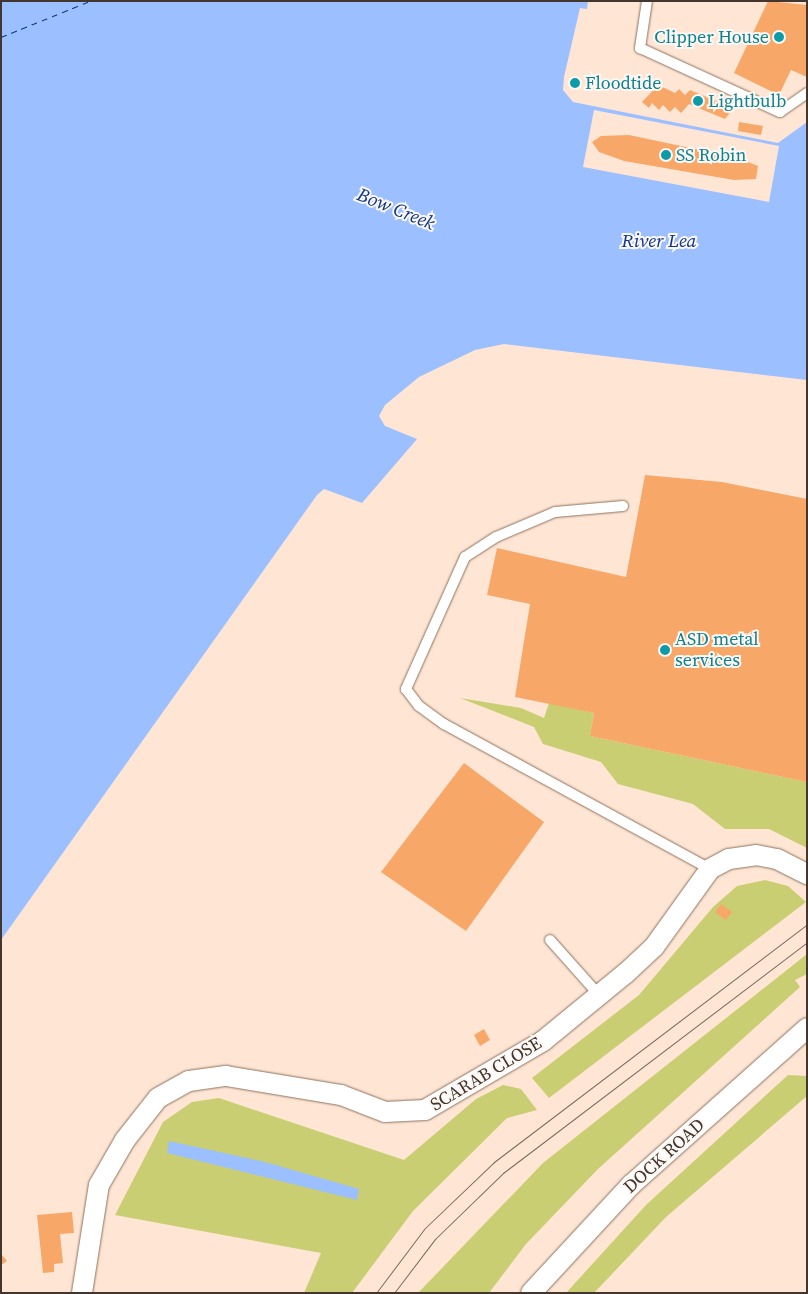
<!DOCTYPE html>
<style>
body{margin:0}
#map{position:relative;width:808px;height:1294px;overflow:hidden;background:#ffe6d4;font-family:"Source Serif 4",serif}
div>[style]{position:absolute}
.green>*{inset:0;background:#c9ce72}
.water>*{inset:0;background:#9cbfff}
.pier>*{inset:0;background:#ffe6d4}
.ferry>*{height:1px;margin-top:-0.5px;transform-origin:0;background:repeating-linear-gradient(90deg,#0b368e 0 6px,transparent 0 11px)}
.building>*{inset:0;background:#f7a768}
.roads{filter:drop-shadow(0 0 1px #8d725e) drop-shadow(0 0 1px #8d725e)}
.service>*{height:10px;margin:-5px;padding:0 5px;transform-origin:5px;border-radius:5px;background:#fff}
.minor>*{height:20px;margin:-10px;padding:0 10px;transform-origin:10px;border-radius:10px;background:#fff}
.tram>*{height:1px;margin:-0.5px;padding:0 0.5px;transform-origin:0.5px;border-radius:0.5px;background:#7a6a5f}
.dots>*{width:14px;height:14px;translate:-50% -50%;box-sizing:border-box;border:2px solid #fdf7f3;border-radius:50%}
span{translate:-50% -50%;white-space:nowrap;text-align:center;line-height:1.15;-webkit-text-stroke:4px #fdf7f3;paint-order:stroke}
.culture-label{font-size:18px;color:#0d838f}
.right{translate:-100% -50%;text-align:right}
.left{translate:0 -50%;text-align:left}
.street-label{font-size:18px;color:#42362e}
.water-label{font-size:19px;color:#0b368e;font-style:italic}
.frame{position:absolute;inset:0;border:2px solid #42362e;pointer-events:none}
</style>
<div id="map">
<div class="green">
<div style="clip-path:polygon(460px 698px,521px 708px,544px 718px,549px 703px,594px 713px,590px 736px,807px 782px,807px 848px,769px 829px,725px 829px,693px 804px,618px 784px,601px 762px,543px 744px,534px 727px)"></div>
<div style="clip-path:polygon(765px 880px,788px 886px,806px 902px,549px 1098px,532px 1078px,639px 995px,713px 907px,737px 886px)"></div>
<div style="clip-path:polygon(807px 954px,807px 974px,795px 980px,800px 987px,598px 1169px,526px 1244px,489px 1293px,418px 1293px,543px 1163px)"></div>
<div style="clip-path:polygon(788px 1075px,807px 1076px,807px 1096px,666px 1217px,594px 1293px,566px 1293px,646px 1205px)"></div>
<div style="clip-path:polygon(503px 1085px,521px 1089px,537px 1110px,507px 1118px,413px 1211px,352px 1293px,304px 1293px,321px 1253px,115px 1215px,163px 1122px,192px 1102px,219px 1098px,404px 1160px,476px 1099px)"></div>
</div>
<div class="water">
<div style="clip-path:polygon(1px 1px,588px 1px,587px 9px,580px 8px,564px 77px,563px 90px,573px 102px,778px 143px,807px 122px,807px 380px,504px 344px,475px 350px,419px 377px,385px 405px,379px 416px,385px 426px,417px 439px,362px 503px,324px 489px,317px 495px,1px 940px)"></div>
<div style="clip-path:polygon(169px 1141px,265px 1162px,359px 1189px,357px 1200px,167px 1153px)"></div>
</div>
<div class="pier">
<div style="clip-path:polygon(594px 110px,779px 146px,769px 202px,583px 167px)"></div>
</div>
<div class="ferry">
<div style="left:1px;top:37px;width:96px;rotate:-22deg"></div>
</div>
<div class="building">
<div style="clip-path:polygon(768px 1px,807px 5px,807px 77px,791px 70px,779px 95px,734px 73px)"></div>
<div style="clip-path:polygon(658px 85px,675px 93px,679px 89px,685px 95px,690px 90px,716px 101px,719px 98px,732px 110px,725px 119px,689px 104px,681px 113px,675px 107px,670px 112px,663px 105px,659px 110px,652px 103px,649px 108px,642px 102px)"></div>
<div style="clip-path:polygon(739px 122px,763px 126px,761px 135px,738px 131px)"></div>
<div style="clip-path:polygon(629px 135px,738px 158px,758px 166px,756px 179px,734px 180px,624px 161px,599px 152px,592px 142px,601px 136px)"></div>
<div style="clip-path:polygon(645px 475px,722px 482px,807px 499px,807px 782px,590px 736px,594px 713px,515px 697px,530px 604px,487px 595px,497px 548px,626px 577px)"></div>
<div style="clip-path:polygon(464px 763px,544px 822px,466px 931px,381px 872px)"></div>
<div style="clip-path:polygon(721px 904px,732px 912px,726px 920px,715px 912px)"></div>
<div style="clip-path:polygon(484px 1029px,490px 1040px,480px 1046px,474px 1035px)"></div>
<div style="clip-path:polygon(72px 1212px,74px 1233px,60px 1234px,63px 1263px,54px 1264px,54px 1272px,43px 1273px,37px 1215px)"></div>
<div style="clip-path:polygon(1px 1254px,7px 1261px,1px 1265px)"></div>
</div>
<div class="roads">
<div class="service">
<div style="left:647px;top:1px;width:48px;rotate:98.5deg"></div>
<div style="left:640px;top:48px;width:154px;rotate:24.6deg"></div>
<div style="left:780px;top:112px;width:33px;rotate:-35deg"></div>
<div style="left:623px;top:506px;width:68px;rotate:175deg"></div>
<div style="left:555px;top:512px;width:64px;rotate:157deg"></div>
<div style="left:496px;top:537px;width:37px;rotate:147deg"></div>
<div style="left:465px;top:557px;width:145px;rotate:114.1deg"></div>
<div style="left:406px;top:689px;width:21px;rotate:53deg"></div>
<div style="left:419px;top:706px;width:31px;rotate:36deg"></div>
<div style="left:444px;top:724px;width:303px;rotate:28.6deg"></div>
<div style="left:550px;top:940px;width:74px;rotate:48.3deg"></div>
</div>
<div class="minor">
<div style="left:82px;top:1293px;width:109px;rotate:-81.1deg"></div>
<div style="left:99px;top:1185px;width:52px;rotate:-60deg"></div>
<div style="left:125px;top:1140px;width:53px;rotate:-51.8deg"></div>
<div style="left:158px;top:1098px;width:35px;rotate:-29deg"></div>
<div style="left:189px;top:1081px;width:37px;rotate:-8deg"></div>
<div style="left:226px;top:1076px;width:117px;rotate:9.4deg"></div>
<div style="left:341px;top:1095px;width:47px;rotate:21.1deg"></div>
<div style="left:385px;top:1112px;width:40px;rotate:-2.9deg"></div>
<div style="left:425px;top:1110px;width:137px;rotate:-30.3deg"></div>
<div style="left:543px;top:1041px;width:106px;rotate:-39.3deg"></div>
<div style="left:625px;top:974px;width:40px;rotate:-43deg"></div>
<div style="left:654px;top:947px;width:96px;rotate:-54.3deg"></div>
<div style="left:710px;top:869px;width:21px;rotate:-28deg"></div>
<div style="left:729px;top:859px;width:27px;rotate:-8deg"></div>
<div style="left:756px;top:855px;width:21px;rotate:11deg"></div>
<div style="left:777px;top:859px;width:34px;rotate:27deg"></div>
<div style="left:531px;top:1293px;width:147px;rotate:-47.2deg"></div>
<div style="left:631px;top:1185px;width:236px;rotate:-41.7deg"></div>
</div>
</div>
<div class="tram">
<div style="left:376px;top:1293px;width:81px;rotate:-53deg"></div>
<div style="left:425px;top:1228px;width:95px;rotate:-43.7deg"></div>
<div style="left:494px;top:1162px;width:393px;rotate:-37.2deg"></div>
<div style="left:394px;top:1293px;width:68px;rotate:-52.8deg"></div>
<div style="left:435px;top:1239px;width:95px;rotate:-44.1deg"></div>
<div style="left:503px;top:1173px;width:382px;rotate:-37.2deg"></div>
</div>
<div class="dots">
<div style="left:779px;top:37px;background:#0f9aa8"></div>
<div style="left:575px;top:83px;background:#0f9aa8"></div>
<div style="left:698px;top:101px;background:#0f9aa8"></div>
<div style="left:666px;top:155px;background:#0f9aa8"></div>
<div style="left:665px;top:650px;background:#0f9aa8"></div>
</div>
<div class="culture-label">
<span class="right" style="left:769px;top:37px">Clipper House</span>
<span class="left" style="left:585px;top:83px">Floodtide</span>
<span class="left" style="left:708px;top:101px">Lightbulb</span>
<span class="left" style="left:676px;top:155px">SS Robin</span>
<span class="left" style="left:675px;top:650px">ASD metal<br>services</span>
</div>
<div class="street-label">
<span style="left:486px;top:1074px;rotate:-31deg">SCARAB CLOSE</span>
<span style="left:664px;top:1156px;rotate:-42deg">DOCK ROAD</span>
</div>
<div class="water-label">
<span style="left:396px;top:209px;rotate:22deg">Bow Creek</span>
<span style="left:659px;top:241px">River Lea</span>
</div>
<div class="frame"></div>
</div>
